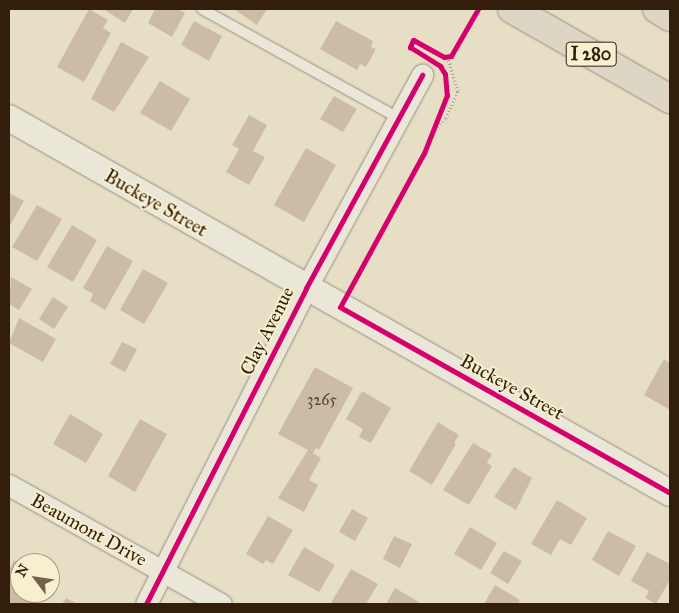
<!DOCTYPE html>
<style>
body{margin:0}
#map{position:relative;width:679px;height:613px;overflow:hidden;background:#e7dfc5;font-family:"IM FELL Great Primer",serif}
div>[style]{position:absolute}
.building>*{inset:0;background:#ccbca7}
.path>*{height:3px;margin-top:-1.5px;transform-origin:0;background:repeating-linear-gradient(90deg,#a7a297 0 1px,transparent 0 3.5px)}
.roads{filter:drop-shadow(0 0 1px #978f7f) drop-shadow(0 0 1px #978f7f)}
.service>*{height:10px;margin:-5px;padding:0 5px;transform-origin:5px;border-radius:5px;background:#eae7d9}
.minor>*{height:21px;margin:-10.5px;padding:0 10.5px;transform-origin:10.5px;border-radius:10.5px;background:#eae7d9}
.tertiary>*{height:26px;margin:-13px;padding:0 13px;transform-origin:13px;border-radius:13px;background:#eae7d9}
.motorway>*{height:28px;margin:-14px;padding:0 14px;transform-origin:14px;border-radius:14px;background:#ded6c4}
.cycleway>*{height:5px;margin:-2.5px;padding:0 2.5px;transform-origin:2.5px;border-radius:2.5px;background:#d6006c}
span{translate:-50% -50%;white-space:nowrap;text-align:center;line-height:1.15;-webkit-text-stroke:4px #f8efd0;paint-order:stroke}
.number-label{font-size:16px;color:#594633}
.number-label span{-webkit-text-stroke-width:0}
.shield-label span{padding:1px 4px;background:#f8efd0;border:1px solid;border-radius:4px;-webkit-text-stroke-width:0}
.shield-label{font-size:18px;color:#331e0c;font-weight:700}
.street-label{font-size:19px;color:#331e0c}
.frame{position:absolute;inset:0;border:10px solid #331e0c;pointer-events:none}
.north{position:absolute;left:10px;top:553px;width:50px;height:50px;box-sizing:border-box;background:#f8efd0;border:1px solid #a99b82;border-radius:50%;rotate:301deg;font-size:14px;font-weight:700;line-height:20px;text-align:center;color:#331e0c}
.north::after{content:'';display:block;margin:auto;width:18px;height:22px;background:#72624d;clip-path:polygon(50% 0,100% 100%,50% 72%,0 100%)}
</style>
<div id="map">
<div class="building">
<div style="clip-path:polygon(89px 9px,108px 20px,103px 28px,111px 33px,84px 82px,57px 67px)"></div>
<div style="clip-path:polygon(103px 9px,133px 9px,125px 23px)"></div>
<div style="clip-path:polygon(155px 9px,178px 9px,185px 13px,172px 37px,148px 23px)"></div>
<div style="clip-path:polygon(234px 9px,267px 9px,257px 25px)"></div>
<div style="clip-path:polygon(194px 21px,222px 36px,209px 61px,181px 45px)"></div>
<div style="clip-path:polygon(336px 21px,373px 41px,371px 47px,376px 49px,366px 67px,360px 64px,357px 70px,320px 49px)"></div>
<div style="clip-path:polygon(121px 42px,149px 57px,114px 112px,91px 99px)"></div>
<div style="clip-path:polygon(160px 81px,190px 99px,171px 131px,140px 113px)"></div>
<div style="clip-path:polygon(334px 96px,357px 109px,343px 132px,320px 119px)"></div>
<div style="clip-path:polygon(249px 115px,267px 125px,253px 151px,265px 157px,249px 185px,226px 172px,239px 149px,232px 145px)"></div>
<div style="clip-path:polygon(306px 148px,336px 165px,304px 222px,274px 205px)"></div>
<div style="clip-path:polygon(9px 193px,24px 201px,9px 227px)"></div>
<div style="clip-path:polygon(37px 205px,62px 219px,37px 261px,12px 247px)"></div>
<div style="clip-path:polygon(72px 225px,97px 240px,73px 282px,47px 267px)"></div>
<div style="clip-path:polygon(107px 246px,133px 261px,105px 310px,90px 301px,93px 294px,83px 288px)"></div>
<div style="clip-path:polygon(143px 269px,168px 283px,144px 324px,120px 310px)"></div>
<div style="clip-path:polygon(11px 277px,32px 289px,19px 310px,9px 304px)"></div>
<div style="clip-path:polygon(53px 297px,68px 307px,54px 329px,39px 319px)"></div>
<div style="clip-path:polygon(19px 318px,56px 339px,43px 362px,9px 343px)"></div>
<div style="clip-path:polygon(122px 342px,137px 349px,125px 372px,110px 364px)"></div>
<div style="clip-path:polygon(664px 359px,670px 363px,670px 410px,644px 395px)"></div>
<div style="clip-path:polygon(315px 367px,353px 388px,319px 450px,316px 448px,313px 453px,321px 458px,309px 480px,318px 485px,304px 512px,278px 498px,308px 450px,278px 434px)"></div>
<div style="clip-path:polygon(362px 391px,391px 408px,371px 443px,359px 437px,363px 429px,346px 419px)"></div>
<div style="clip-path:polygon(70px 414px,103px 434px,86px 463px,53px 444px)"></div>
<div style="clip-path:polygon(140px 419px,167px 434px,135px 492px,108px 476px)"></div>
<div style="clip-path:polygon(438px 422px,459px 435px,454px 443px,456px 444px,432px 485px,409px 471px)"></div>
<div style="clip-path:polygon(473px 443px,492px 454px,487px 463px,492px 466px,469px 505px,443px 490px)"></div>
<div style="clip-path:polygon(514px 467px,532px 478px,516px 510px,494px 497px)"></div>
<div style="clip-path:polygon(557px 500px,587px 518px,571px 545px,560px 539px,551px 555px,531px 544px)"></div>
<div style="clip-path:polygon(352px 509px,368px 518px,355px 541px,339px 532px)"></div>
<div style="clip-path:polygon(268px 516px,293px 530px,273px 564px,266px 560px,263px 564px,246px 554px)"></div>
<div style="clip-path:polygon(470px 527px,497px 543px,481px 570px,454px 554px)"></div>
<div style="clip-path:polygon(608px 531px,636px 546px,619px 576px,592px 560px)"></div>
<div style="clip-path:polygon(394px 536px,412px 544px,400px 568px,383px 559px)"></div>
<div style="clip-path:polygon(304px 547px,335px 565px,319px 592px,288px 575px)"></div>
<div style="clip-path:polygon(504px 551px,522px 561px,508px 584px,490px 573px)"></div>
<div style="clip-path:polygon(647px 552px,670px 564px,670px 580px,656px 604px,645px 598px,649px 591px,631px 581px)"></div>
<div style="clip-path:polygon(14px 560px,20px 563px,20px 593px,36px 593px,29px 604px,9px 603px,9px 570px)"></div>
<div style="clip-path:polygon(351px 569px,378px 584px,366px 604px,333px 604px,331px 603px)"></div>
<div style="clip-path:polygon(495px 585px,520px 600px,518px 604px,484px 604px)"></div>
<div style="clip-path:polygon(395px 588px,419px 602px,417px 604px,386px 604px)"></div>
<div style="clip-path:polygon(66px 598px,77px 604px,62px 604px)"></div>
</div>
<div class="path">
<div style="left:418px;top:51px;width:9px;rotate:-153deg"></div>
<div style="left:410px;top:47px;width:8px;rotate:-67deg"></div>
<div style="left:413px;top:40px;width:35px;rotate:29deg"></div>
<div style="left:444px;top:57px;width:7px;rotate:-8deg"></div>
<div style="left:451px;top:56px;width:54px;rotate:-60.1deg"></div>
<div style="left:435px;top:129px;width:16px;rotate:-45deg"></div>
<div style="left:446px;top:118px;width:30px;rotate:-66deg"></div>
<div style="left:458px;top:91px;width:34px;rotate:-107deg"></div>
<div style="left:355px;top:283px;width:173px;rotate:-62.4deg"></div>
<div style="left:435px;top:130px;width:37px;rotate:-71deg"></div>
<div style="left:447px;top:95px;width:16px;rotate:-94deg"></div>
</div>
<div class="roads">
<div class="service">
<div style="left:202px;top:9px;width:225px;rotate:29deg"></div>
</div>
<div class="minor">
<div style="left:9px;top:485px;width:243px;rotate:29.3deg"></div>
<div style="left:146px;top:604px;width:354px;rotate:-63.1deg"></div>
<div style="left:306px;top:288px;width:243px;rotate:-61.4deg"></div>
</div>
<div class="tertiary">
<div style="left:9px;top:118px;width:760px;rotate:29.57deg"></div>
</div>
<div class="motorway">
<div style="left:512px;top:9px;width:182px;rotate:29.7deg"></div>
<div style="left:657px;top:9px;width:15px;rotate:32deg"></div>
</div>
</div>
<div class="cycleway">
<div style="left:478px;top:9px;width:54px;rotate:119.9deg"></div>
<div style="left:451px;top:56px;width:7px;rotate:172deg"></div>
<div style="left:444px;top:57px;width:35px;rotate:-151deg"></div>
<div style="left:413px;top:40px;width:8px;rotate:113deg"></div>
<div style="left:410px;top:47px;width:36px;rotate:32deg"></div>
<div style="left:440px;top:66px;width:9px;rotate:58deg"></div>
<div style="left:445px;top:74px;width:21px;rotate:85deg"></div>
<div style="left:447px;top:95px;width:62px;rotate:111.6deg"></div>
<div style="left:424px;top:153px;width:175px;rotate:118.6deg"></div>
<div style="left:340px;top:307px;width:379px;rotate:29.4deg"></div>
<div style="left:146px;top:604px;width:354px;rotate:-63.1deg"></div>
<div style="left:306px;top:288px;width:243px;rotate:-61.4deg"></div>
</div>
<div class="number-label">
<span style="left:322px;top:400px">3265</span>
</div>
<div class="shield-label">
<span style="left:591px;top:54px">I 280</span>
</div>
<div class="street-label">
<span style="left:156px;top:203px;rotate:30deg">Buckeye Street</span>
<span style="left:267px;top:331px;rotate:-63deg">Clay Avenue</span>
<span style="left:512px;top:387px;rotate:29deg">Buckeye Street</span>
<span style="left:89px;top:530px;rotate:29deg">Beaumont Drive</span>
</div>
<div class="frame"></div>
<div class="north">N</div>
</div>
